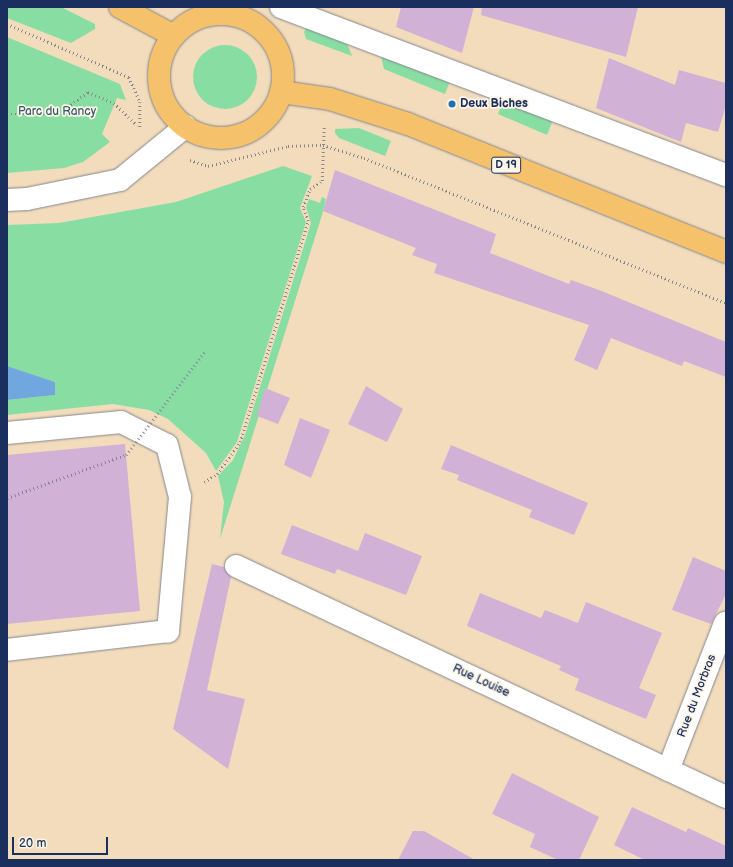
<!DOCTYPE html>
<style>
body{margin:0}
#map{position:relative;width:733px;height:867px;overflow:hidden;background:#f2dcbc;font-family:"Balsamiq Sans",sans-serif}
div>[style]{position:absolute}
.green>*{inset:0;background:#88dea2}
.round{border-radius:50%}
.water>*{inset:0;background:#6fa7de}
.building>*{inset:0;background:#d2b1d7}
.path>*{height:2.5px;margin-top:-1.25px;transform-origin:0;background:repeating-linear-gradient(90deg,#86868d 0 1px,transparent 0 4px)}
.roads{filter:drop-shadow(0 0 1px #86868d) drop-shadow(0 0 1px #86868d)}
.minor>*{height:22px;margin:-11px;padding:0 11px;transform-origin:11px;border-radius:11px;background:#fff}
.major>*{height:22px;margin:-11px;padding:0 11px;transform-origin:11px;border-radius:11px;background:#f5c16b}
.major>.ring{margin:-11px;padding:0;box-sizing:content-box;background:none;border:22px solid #f5c16b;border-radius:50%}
.path-bridge>*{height:2.5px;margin-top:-1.25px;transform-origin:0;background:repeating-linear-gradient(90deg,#86868d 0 1px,transparent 0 4px)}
.dots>*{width:11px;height:11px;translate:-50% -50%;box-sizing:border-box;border:2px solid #fcf5e5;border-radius:50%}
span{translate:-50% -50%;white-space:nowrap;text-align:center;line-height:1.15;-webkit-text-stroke:3.5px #fcf5e5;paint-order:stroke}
.shield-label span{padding:1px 3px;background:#fcf5e5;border:1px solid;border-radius:3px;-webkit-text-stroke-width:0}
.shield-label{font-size:11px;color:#1b2f5e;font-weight:700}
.poi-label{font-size:12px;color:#1b2f5e;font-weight:700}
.left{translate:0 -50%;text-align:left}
.park-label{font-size:12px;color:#365b6f}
.street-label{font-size:12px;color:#1b2f5e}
.frame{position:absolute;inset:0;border:8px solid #1b2f5e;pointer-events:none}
.scale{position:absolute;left:12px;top:837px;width:96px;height:18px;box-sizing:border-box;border:2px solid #1b2f5e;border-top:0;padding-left:5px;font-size:12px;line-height:14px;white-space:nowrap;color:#1b2f5e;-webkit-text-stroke:3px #fcf5e5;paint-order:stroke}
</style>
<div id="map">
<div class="green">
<div style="clip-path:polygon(7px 7px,61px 7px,95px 24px,95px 29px,71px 43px,7px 18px)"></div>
<div style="clip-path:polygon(308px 23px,347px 43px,352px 56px,306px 39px,304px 32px)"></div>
<div style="clip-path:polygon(7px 37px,120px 84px,126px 100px,117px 98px,102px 134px,110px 142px,83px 162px,64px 168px,7px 173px)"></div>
<div class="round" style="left:193px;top:45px;width:64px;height:64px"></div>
<div style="clip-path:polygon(380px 52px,450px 81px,445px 94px,384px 69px)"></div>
<div style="clip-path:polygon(503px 101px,553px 120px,547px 135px,498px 114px)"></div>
<div style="clip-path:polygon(359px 128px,391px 141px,385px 156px,339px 138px,335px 133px,335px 129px)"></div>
<div style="clip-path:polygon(283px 166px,312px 176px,300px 208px,306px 222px,237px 442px,216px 471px,206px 453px,168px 419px,149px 410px,113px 404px,7px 415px,7px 400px,55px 395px,55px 382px,7px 366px,7px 225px,59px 223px,176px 202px)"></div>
<div style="clip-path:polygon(322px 197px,326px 199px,322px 215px,220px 539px,224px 502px,218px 476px,233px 460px,245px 435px,311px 223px,306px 207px,309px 199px,320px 203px)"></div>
</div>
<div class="water">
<div style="clip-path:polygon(7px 366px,55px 382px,55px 395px,7px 400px)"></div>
</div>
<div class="building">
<div style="clip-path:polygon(401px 7px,474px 7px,462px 53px,396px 27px)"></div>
<div style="clip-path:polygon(482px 7px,638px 7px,626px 57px,481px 15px)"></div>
<div style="clip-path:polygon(609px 58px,675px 85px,679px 70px,726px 83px,726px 105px,718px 132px,686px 123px,681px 142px,596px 108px)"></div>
<div style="clip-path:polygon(335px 170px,496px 234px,490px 253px,569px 284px,571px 280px,599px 290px,726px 342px,726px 377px,684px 361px,682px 366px,611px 338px,597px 370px,574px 360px,589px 325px,434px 273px,437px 264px,412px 255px,416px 248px,323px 211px)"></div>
<div style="clip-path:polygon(366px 386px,403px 409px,387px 442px,348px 424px)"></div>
<div style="clip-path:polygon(265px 388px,290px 398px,278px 424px,257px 416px)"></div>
<div style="clip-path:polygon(300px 418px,330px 430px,311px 478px,284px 465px)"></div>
<div style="clip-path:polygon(125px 444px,140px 611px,7px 624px,7px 455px)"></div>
<div style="clip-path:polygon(451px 445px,588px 503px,574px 535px,529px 517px,532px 510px,457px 480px,459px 475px,441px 469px)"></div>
<div style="clip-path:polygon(292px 525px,358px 551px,365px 533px,422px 556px,406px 595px,337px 569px,335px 574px,281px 554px)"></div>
<div style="clip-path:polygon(693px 557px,726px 571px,726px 594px,711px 624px,672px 610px)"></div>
<div style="clip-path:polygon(212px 564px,224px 567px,231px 577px,207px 690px,245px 699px,228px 769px,173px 729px)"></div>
<div style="clip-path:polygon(480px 593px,541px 618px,545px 610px,578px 623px,586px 602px,662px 633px,639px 688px,656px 695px,646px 719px,575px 690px,579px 679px,559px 670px,561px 666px,467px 626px)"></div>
<div style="clip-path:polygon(512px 773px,599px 817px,579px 860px,558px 860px,530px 847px,535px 834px,492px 814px)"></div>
<div style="clip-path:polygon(632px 807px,686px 832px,688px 828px,726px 846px,726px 860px,645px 860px,614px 845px)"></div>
<div style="clip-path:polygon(413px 831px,424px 831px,475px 860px,398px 860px)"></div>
</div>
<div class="path">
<div style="left:7px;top:24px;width:133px;rotate:23.5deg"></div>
<div style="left:129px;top:77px;width:27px;rotate:66deg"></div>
<div style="left:140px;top:102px;width:26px;rotate:90deg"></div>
<div style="left:7px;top:114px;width:32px"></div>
<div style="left:39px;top:114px;width:25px;rotate:-11deg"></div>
<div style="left:64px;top:109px;width:29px;rotate:-35deg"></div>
<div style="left:88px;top:92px;width:28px;rotate:23deg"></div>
<div style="left:114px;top:103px;width:32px;rotate:44deg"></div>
<div style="left:190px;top:160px;width:19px;rotate:18deg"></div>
<div style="left:208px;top:166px;width:82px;rotate:-14deg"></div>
<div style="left:288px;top:146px;width:35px;rotate:-2deg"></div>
<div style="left:323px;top:145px;width:43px;rotate:17.6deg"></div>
<div style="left:364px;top:158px;width:390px;rotate:21.8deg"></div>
<div style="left:204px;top:482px;width:15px;rotate:-32deg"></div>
<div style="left:217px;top:474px;width:39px;rotate:-54deg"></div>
<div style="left:240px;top:442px;width:231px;rotate:-72.9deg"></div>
<div style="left:308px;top:221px;width:15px;rotate:-110deg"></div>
<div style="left:303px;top:207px;width:19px;rotate:-69deg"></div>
<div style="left:310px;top:189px;width:14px;rotate:-34deg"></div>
<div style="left:322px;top:181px;width:54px;rotate:-87.9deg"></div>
<div style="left:7px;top:498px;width:126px;rotate:-20deg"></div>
</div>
<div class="roads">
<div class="minor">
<div style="left:281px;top:7px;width:476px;rotate:20.7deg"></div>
<div style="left:7px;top:200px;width:20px;rotate:-3deg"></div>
<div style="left:27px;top:199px;width:95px;rotate:-11.5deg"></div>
<div style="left:120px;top:180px;width:85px;rotate:-39.3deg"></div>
<div style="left:7px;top:433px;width:115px;rotate:-5.5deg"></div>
<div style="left:121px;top:422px;width:51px;rotate:26.6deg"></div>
<div style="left:167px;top:445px;width:54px;rotate:76deg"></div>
<div style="left:180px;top:497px;width:135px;rotate:95.1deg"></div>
<div style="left:168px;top:631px;width:162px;rotate:173.3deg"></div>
<div style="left:236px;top:566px;width:542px;rotate:25.24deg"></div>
<div style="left:668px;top:770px;width:158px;rotate:-68.8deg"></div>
</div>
<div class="major">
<div style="left:120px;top:7px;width:61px;rotate:28.2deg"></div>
<div class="ring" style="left:159px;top:14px;width:102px;height:102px"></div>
<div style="left:281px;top:92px;width:49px;rotate:8.1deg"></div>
<div style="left:330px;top:99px;width:82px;rotate:17.8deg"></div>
<div style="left:408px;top:124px;width:343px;rotate:21.9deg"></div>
</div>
</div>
<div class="path-bridge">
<div style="left:126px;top:455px;width:132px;rotate:-52.7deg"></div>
</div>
<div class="dots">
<div style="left:452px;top:104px;background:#1f6fb2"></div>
</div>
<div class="shield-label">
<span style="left:506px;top:165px">D 19</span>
</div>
<div class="poi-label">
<span class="left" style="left:460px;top:104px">Deux Biches</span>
</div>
<div class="park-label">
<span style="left:57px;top:112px">Parc du Rancy</span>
</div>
<div class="street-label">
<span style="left:481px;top:681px;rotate:25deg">Rue Louise</span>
<span style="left:697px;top:696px;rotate:-69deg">Rue du Morbras</span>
</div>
<div class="frame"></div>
<div class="scale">20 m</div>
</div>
